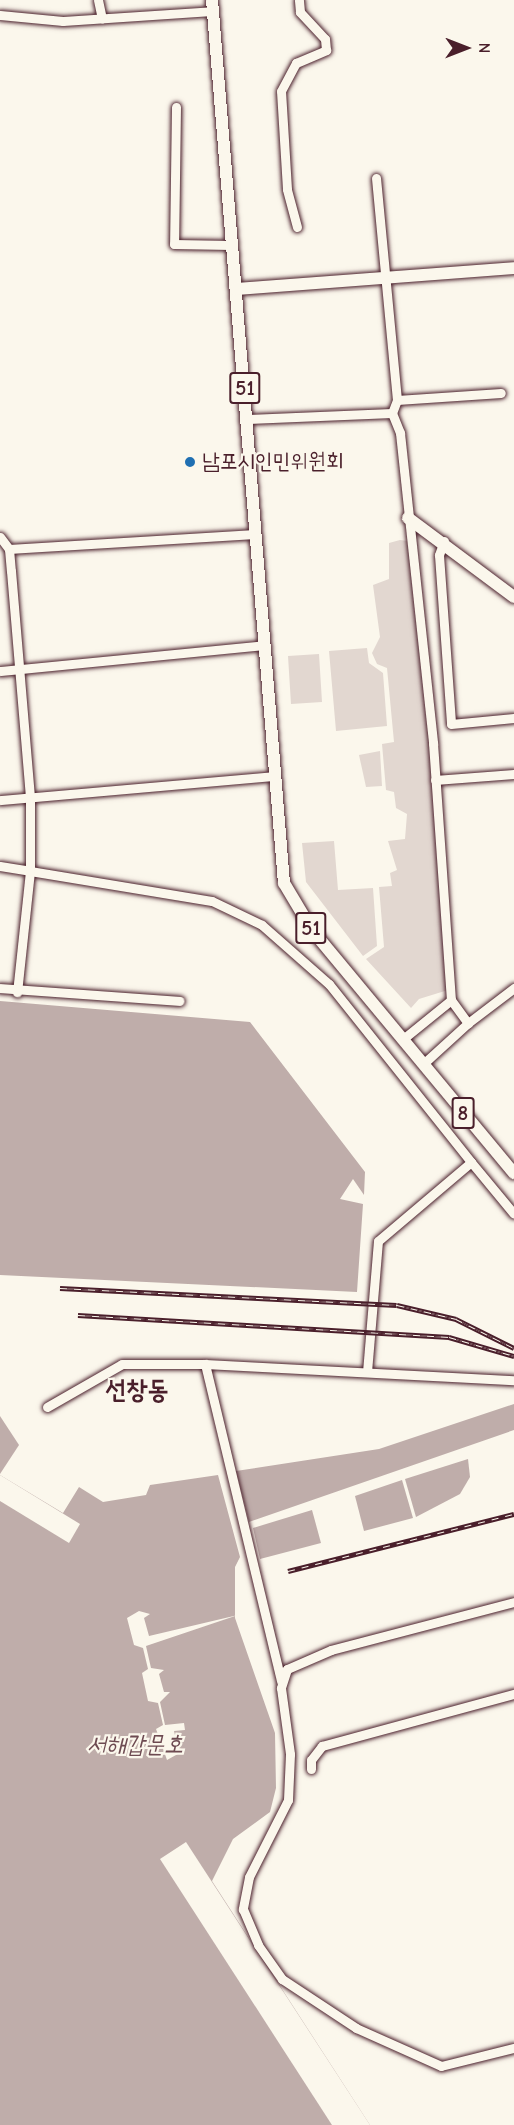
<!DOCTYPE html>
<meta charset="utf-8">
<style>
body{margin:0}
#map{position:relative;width:514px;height:2125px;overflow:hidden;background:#fbf7ec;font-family:"Comic Neue","Poor Story",sans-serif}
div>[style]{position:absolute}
.green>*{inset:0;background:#e2d7d0}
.water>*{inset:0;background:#bfadaa}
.pier>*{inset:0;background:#fbf7ec}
.roads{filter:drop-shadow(0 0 2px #4a1f2b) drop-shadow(0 0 2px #4a1f2b)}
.minor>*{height:9px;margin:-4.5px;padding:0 4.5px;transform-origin:4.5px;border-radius:4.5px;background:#fbf7ec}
.major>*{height:12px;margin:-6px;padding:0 6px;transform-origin:6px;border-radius:6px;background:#fbf7ec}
.rail>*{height:4.5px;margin-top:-2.25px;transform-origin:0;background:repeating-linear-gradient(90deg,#fbf7ec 0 7px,#4a1f2b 0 14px);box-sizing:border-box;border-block:2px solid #4a1f2b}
.dots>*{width:16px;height:16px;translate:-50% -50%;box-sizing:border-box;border:3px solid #fbf7ec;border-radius:50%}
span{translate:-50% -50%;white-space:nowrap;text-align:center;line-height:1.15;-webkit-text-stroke:4.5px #fbf7ec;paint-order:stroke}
.shield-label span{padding:2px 4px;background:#fbf7ec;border:2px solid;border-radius:4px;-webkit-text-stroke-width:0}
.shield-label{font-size:21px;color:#4a1f2b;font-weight:700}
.poi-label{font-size:22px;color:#4a1f2b}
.left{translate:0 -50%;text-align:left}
.water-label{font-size:24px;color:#6d4a51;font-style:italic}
.quarter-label{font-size:26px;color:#4a1f2b;font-weight:700}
.north{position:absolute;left:436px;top:18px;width:60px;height:60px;-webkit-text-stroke:4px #fbf7ec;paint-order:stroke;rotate:90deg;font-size:16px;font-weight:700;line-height:24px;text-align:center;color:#4a1f2b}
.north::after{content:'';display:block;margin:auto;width:21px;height:27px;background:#4a1f2b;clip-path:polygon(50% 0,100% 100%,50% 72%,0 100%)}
</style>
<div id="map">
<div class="green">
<div style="clip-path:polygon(400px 540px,408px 541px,429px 743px,448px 990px,419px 999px,411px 1008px,366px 959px,384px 947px,379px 887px,392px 886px,390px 873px,397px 870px,388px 841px,405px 839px,407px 814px,396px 808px,394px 792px,386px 790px,382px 744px,394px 742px,387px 668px,377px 664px,372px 653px,380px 637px,373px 585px,389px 579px,389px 543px)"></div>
<div style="clip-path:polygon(367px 648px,369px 663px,383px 673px,387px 726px,336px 731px,329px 651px)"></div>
<div style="clip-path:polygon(319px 654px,322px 702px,291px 704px,288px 656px)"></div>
<div style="clip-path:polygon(380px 751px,382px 786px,366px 787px,359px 755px)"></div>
<div style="clip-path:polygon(334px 841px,338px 890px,373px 888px,377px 946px,363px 956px,306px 882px,302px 843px)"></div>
</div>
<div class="water">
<div style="clip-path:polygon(0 1001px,250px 1022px,365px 1172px,364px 1195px,353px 1179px,340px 1199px,363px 1204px,357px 1292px,0 1275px)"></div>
<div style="clip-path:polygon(514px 1404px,514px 1430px,249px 1522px,236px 1471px,379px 1449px)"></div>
<div style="clip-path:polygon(0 1416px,19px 1445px,0 1474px)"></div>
<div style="clip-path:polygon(468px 1459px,470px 1477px,460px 1494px,416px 1517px,405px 1479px)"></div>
<div style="clip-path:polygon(0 1475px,63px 1513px,79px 1487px,103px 1502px,146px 1495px,150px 1485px,218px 1475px,240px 1557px,235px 1567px,235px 1618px,275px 1733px,276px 1788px,270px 1812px,233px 1839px,212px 1881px,370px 2125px,0 2125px)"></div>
<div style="clip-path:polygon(402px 1480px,413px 1518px,364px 1531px,355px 1496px)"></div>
<div style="clip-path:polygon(312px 1510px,321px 1543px,260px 1559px,253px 1528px)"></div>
</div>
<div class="pier">
<div style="clip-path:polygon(0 1475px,80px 1524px,69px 1543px,0 1501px)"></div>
<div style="clip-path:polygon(139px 1611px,150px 1614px,144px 1618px,149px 1636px,238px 1615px,146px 1646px,151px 1668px,164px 1670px,159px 1674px,164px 1692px,170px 1692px,160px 1702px,165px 1725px,184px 1723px,185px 1730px,174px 1731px,178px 1748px,185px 1750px,167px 1760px,156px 1729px,163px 1725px,158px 1703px,148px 1701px,142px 1673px,148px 1669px,143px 1648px,134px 1645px,127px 1618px)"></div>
<div style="clip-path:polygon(186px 1842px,370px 2125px,332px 2125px,160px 1859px)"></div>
</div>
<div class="roads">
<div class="minor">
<div style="left:98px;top:0;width:19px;rotate:78deg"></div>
<div style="left:0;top:15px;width:63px;rotate:5.4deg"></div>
<div style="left:63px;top:21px;width:149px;rotate:-3.8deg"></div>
<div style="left:176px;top:107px;width:137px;rotate:90.8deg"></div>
<div style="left:174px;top:244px;width:57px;rotate:1deg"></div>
<div style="left:376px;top:178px;width:223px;rotate:84.6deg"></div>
<div style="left:397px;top:400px;width:14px;rotate:111deg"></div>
<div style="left:392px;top:413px;width:22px;rotate:68deg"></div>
<div style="left:400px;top:433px;width:312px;rotate:83.9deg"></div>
<div style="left:433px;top:743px;width:258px;rotate:86deg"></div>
<div style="left:297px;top:227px;width:39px;rotate:-105deg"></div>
<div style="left:287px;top:189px;width:98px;rotate:-93.5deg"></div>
<div style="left:281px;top:91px;width:32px;rotate:-62deg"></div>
<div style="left:296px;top:63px;width:33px;rotate:-23deg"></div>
<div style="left:326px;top:50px;width:11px;rotate:-95deg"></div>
<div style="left:325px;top:39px;width:37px;rotate:-133deg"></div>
<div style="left:300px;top:12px;width:12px;rotate:-95deg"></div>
<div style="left:397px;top:400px;width:104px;rotate:-3.9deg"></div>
<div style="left:248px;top:419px;width:144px;rotate:-2.4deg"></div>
<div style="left:0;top:537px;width:15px;rotate:53deg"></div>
<div style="left:9px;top:549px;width:22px;rotate:85deg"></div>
<div style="left:11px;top:571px;width:228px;rotate:85.2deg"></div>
<div style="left:30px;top:798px;width:73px;rotate:90deg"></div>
<div style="left:30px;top:871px;width:184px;rotate:9.4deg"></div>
<div style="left:212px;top:901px;width:55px;rotate:25.6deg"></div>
<div style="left:262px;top:925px;width:89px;rotate:41.4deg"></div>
<div style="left:329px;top:984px;width:228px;rotate:51.4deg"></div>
<div style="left:444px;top:541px;width:15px;rotate:110deg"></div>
<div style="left:439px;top:555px;width:169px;rotate:85.9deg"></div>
<div style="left:451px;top:724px;width:63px;rotate:-5.4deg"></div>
<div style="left:9px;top:549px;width:246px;rotate:-3.5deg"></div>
<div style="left:0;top:671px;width:266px;rotate:-5.6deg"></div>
<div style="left:435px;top:780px;width:79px;rotate:-4.3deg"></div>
<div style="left:0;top:800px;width:275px;rotate:-5deg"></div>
<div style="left:0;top:866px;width:30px;rotate:9deg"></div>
<div style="left:30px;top:871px;width:122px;rotate:96.1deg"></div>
<div style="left:0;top:988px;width:180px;rotate:4.1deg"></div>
<div style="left:468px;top:1023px;width:58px;rotate:-37.3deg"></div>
<div style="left:403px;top:1039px;width:62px;rotate:-39.1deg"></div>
<div style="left:451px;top:1000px;width:29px;rotate:54deg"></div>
<div style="left:468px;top:1023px;width:61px;rotate:137.7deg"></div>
<div style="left:205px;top:1364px;width:309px;rotate:3deg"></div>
<div style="left:367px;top:1372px;width:131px;rotate:-85.2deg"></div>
<div style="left:378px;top:1241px;width:122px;rotate:-40.3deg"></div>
<div style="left:471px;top:1162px;width:67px;rotate:50.4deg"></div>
<div style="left:47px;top:1407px;width:86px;rotate:-29.8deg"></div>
<div style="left:122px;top:1364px;width:83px"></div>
<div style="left:205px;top:1364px;width:326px;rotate:76.5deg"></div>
<div style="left:514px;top:1602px;width:189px;rotate:165.3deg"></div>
<div style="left:331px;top:1650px;width:48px;rotate:156.6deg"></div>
<div style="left:287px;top:1669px;width:20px;rotate:108deg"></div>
<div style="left:281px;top:1688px;width:67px;rotate:82.2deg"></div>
<div style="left:290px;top:1754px;width:46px;rotate:92.5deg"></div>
<div style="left:288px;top:1800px;width:86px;rotate:116.9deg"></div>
<div style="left:249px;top:1877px;width:33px;rotate:101deg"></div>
<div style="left:243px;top:1909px;width:39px;rotate:67deg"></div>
<div style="left:258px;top:1945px;width:42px;rotate:54.8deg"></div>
<div style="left:282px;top:1979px;width:89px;rotate:33.5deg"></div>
<div style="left:356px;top:2028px;width:93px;rotate:24.1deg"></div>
<div style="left:441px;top:2066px;width:75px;rotate:-13.9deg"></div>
<div style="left:311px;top:1769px;width:9px;rotate:-90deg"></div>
<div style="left:311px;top:1760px;width:18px;rotate:-52deg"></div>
<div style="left:322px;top:1746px;width:199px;rotate:-15.2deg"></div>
</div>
<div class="major">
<div style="left:212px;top:0;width:886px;rotate:85.34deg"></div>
<div style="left:284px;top:883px;width:55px;rotate:59.2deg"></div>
<div style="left:312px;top:930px;width:316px;rotate:50.3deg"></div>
<div style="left:236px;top:289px;width:279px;rotate:-4.3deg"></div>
<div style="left:408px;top:518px;width:132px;rotate:36.7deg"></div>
</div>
</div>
<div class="rail">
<div style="left:60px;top:1288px;width:337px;rotate:2.9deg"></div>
<div style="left:397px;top:1305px;width:61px;rotate:13.3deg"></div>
<div style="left:456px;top:1319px;width:65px;rotate:26.6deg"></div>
<div style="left:78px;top:1315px;width:372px;rotate:3.4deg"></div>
<div style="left:449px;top:1337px;width:68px;rotate:16.3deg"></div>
<div style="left:288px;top:1571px;width:233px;rotate:-14.2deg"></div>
</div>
<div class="dots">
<div style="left:190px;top:462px;background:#1f6fb2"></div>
</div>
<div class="shield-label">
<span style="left:245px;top:388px">51</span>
<span style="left:311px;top:928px">51</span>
<span style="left:463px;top:1113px">8</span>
</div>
<div class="poi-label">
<span class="left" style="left:202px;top:462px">남포시인민위원회</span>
</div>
<div class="water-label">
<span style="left:135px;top:1745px">서해갑문호</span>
</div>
<div class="quarter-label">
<span style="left:137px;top:1391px">선창동</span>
</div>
<div class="north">N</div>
</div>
